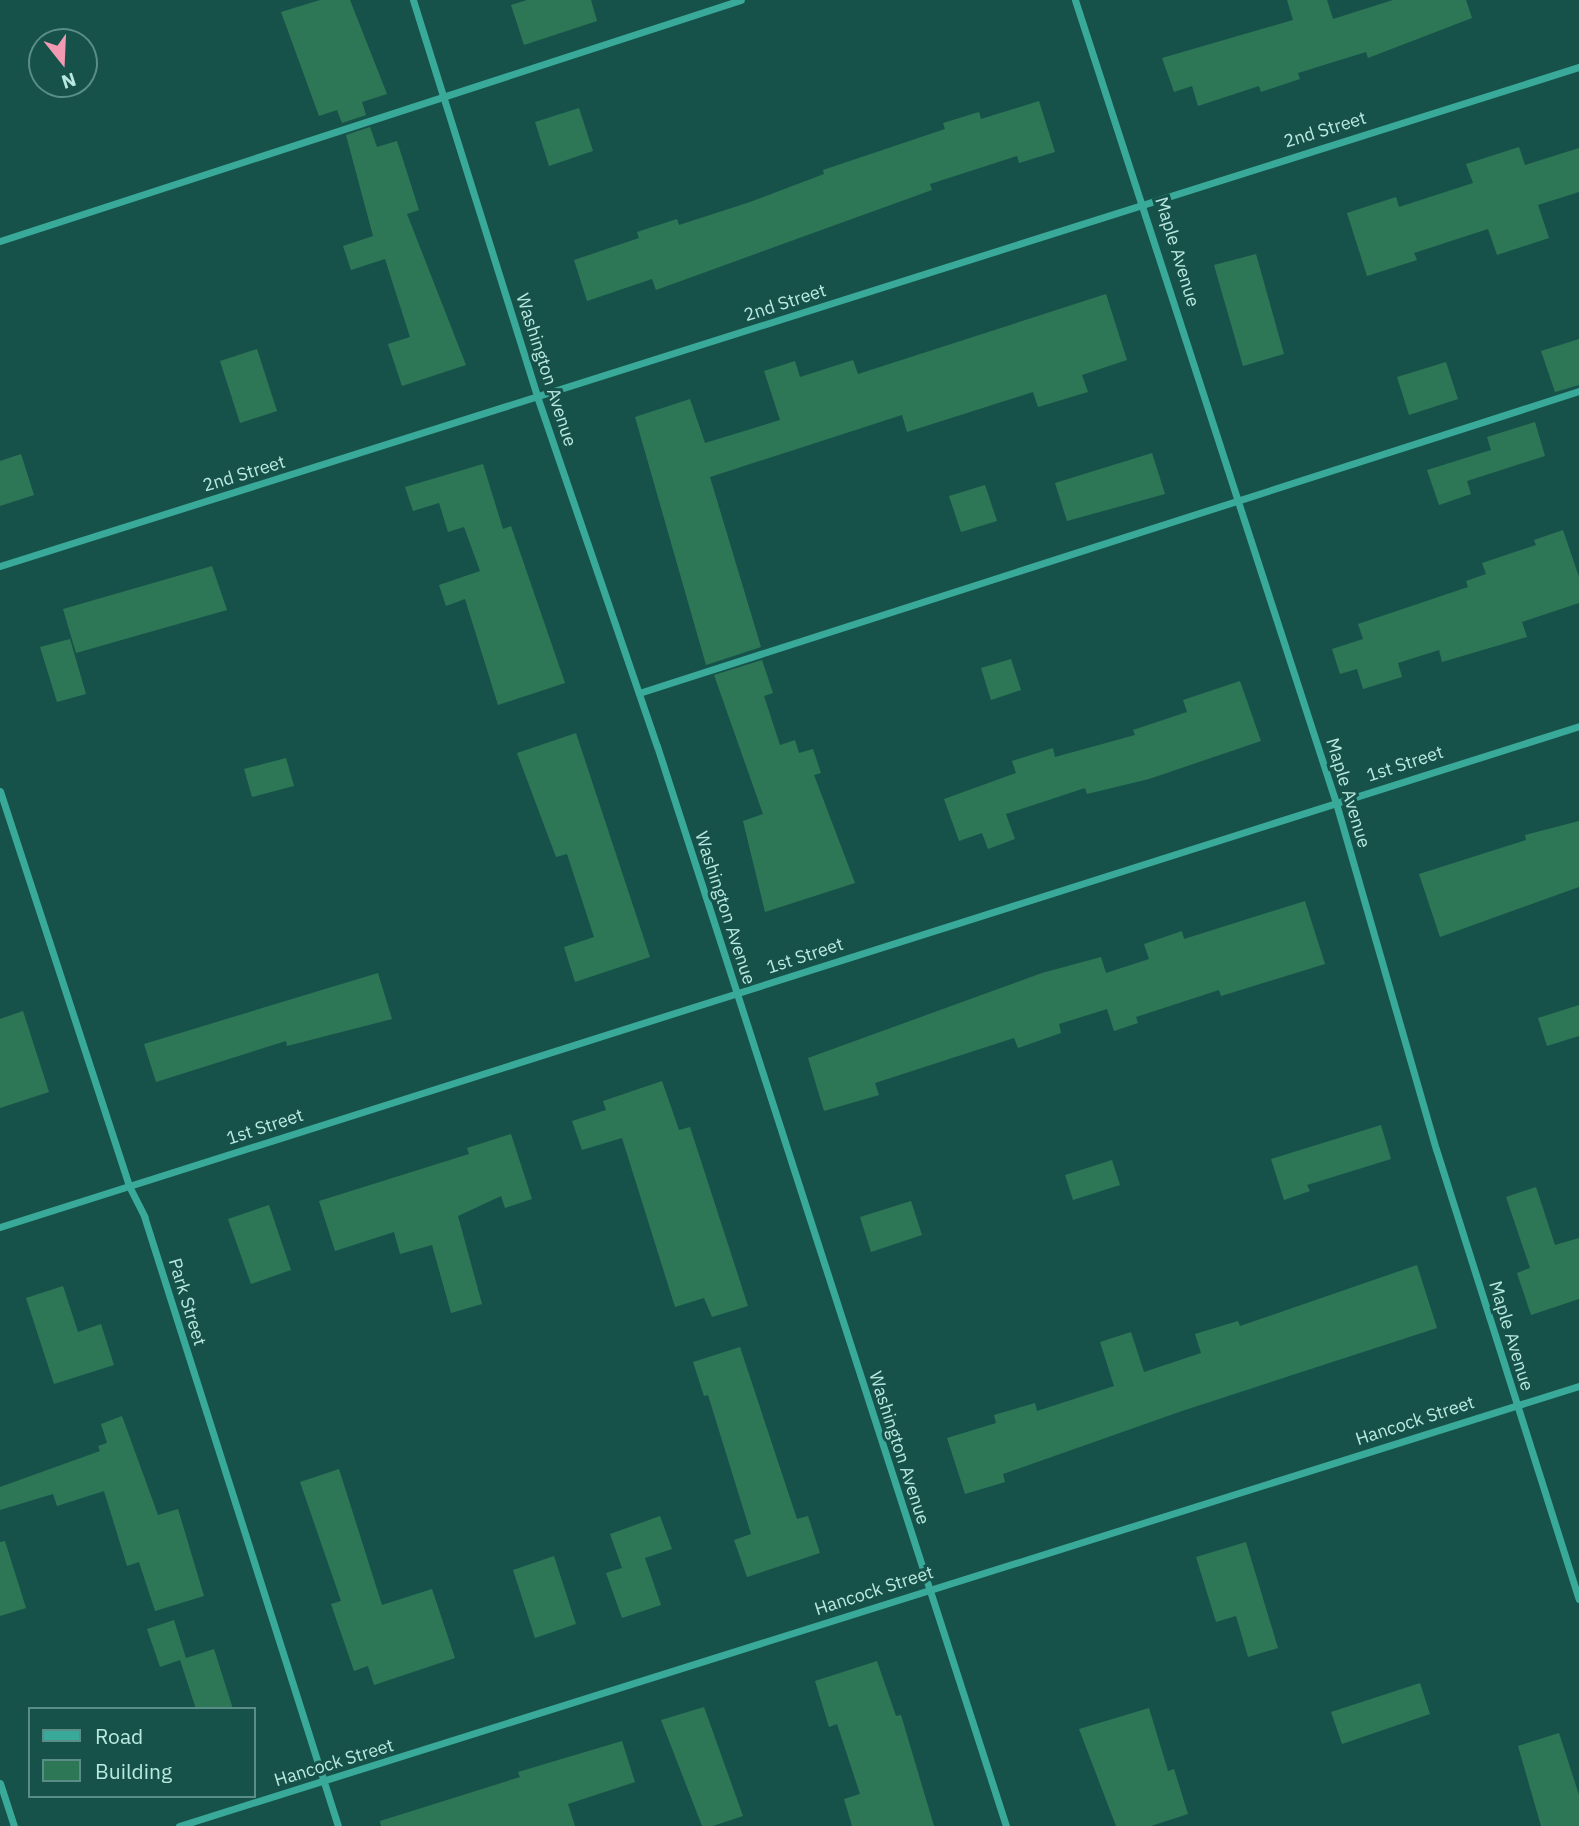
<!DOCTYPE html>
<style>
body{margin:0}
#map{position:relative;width:1579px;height:1826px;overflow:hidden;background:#17524a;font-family:"IBM Plex Sans",sans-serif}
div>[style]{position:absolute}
.building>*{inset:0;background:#2d7757}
.street>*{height:7px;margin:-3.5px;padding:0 3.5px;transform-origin:3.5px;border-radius:3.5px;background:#39a999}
span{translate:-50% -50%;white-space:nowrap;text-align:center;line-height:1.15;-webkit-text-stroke:6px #17524a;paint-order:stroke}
.street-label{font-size:18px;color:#b9e9e0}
.legend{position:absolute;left:28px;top:1707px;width:228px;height:91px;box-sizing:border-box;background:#17524a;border:2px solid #588e86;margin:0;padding:9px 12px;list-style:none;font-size:21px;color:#b9e9e0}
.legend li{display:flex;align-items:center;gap:14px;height:35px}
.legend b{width:35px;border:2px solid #588e86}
.north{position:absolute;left:28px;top:28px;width:70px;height:70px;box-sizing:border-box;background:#17524a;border:2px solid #588e86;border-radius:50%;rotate:162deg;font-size:19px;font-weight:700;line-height:28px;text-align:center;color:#b9e9e0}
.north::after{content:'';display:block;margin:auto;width:24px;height:32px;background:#f19ab1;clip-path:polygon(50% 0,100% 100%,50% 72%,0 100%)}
</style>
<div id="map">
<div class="building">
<div style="clip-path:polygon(320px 0,350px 0,387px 94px,362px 102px,366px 115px,342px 123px,337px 110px,319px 116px,281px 12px)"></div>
<div style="clip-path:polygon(527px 0,591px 0,597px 21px,524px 45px,511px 5px)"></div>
<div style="clip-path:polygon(1287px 0,1327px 0,1333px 19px,1393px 0,1466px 0,1472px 18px,1368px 58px,1366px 52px,1298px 73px,1300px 79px,1261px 92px,1259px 86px,1198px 106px,1192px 86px,1174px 92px,1162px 58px,1293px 20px)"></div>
<div style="clip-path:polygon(1039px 101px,1055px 152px,1019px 163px,1017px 156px,930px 184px,932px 190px,656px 290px,652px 279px,587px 301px,574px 260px,639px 238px,637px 232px,677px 219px,679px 225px,750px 202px,824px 174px,823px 170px,945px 129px,943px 123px,979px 112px,981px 119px)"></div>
<div style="clip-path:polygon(579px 108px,593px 151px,549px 166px,535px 122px)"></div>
<div style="clip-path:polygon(370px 127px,377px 147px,397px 141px,419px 210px,407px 214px,466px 365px,402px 386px,388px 344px,410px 337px,385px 259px,351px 270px,343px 246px,373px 236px,346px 135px)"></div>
<div style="clip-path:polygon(1519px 147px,1525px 165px,1579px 148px,1579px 192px,1538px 205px,1549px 238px,1497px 255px,1488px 229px,1414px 253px,1417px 260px,1367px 276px,1347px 213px,1396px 197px,1399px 207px,1473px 183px,1466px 164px)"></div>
<div style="clip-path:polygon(1256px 254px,1284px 354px,1243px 366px,1214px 265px)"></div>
<div style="clip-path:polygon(1106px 294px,1127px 360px,1082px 375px,1088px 392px,1038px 407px,1033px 392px,907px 432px,902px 415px,710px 477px,761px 647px,706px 665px,635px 417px,690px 399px,705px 443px,780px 420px,764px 371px,795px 361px,800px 377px,853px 360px,858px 374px)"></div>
<div style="clip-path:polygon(1579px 339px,1579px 385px,1555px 392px,1541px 351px)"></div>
<div style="clip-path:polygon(257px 349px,277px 411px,240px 423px,220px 361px)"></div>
<div style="clip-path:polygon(1446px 362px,1458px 399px,1409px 415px,1397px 377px)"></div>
<div style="clip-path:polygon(1535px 422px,1545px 456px,1467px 481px,1471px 494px,1439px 505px,1427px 470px,1491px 450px,1487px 437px)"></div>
<div style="clip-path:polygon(1152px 453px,1165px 494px,1067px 521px,1055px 483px)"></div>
<div style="clip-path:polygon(21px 454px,34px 495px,0 506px,0 461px)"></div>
<div style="clip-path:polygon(483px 464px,503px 529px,511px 526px,565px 683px,498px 705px,465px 599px,446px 606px,439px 585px,480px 571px,464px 527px,448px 532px,439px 503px,413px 511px,405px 487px)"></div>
<div style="clip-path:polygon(985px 485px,997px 521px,961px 532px,949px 496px)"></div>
<div style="clip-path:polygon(1563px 530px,1579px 577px,1579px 603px,1522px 622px,1527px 637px,1442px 662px,1439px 650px,1398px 663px,1402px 677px,1363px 689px,1357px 669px,1340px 674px,1332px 649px,1363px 639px,1358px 624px,1468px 587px,1466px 581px,1486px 574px,1482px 563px,1536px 545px,1534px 540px)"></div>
<div style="clip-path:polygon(212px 566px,227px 610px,76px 653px,63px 609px)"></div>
<div style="clip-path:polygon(70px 639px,86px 694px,57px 702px,40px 647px)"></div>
<div style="clip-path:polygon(1011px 659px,1021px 690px,991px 700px,981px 668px)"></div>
<div style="clip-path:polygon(762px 660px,773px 693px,764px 696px,780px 745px,795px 740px,799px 753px,813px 749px,821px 773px,814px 775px,855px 883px,765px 912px,743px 821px,763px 814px,714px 675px)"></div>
<div style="clip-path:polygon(1240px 681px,1261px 741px,1149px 779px,1087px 794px,1085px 788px,1006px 814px,1015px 839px,988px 849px,982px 833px,959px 841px,944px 799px,1016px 773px,1012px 761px,1053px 748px,1055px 757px,1135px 735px,1133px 730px,1187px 712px,1183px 700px)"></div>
<div style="clip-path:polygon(576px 733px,650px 957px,575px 982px,564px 947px,594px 937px,567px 854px,556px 857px,517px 753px)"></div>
<div style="clip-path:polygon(286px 758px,294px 786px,252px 797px,244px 769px)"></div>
<div style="clip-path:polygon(1579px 821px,1579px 887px,1440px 937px,1419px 874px,1526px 840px,1525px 835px)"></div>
<div style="clip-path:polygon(1305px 901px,1325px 964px,1221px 996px,1219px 990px,1136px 1017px,1138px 1023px,1114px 1031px,1107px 1009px,1059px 1024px,1061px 1033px,1018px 1048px,1014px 1038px,875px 1083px,879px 1095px,824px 1111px,808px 1058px,1042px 973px,1101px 957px,1106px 973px,1149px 959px,1144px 944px,1182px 931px,1184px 939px)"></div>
<div style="clip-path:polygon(378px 973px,392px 1019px,287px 1046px,286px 1041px,156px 1082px,144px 1044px)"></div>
<div style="clip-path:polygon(1579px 1005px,1579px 1036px,1547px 1046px,1538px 1018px)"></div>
<div style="clip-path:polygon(23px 1011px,49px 1092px,0 1108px,0 1019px)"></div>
<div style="clip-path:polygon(662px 1081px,679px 1130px,690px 1127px,748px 1306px,712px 1317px,704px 1298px,675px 1307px,622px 1138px,582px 1150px,572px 1121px,606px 1110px,603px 1101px)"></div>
<div style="clip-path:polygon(1381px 1125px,1391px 1159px,1307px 1185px,1310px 1191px,1284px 1200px,1271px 1159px)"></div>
<div style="clip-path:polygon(511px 1134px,532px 1199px,505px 1208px,501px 1196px,458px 1216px,482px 1304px,451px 1313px,432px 1245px,400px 1254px,394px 1232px,335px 1251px,319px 1201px,469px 1154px,467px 1148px)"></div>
<div style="clip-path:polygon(1112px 1160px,1120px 1185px,1073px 1200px,1065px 1175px)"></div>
<div style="clip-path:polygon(1536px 1187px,1555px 1245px,1579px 1238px,1579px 1299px,1531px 1315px,1517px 1273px,1530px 1268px,1506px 1197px)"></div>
<div style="clip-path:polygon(911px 1201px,922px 1235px,871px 1252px,860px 1217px)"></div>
<div style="clip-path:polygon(269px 1205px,291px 1270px,251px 1284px,228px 1219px)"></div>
<div style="clip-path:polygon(1417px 1265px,1437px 1328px,1182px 1411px,1003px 1474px,1005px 1482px,965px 1494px,947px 1438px,996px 1423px,994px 1415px,1035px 1403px,1037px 1411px,1114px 1386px,1100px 1342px,1131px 1332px,1144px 1372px,1201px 1353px,1195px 1334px,1238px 1321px,1240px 1326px)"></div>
<div style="clip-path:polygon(63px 1286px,78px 1332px,101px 1324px,114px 1365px,54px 1384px,26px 1298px)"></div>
<div style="clip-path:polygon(740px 1347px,797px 1519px,808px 1516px,820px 1553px,747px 1577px,734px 1540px,751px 1534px,708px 1395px,704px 1396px,693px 1362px)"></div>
<div style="clip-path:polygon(122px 1416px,158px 1515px,178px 1509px,204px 1596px,155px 1611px,139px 1562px,127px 1566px,104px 1491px,57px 1506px,53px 1494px,0 1510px,0 1487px,100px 1451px,98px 1446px,107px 1443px,101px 1424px)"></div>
<div style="clip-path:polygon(339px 1469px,382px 1605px,432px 1589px,455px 1658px,374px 1685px,368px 1666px,354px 1671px,331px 1604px,341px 1601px,300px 1482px)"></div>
<div style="clip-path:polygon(660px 1516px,672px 1549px,645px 1558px,661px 1605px,622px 1618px,606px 1573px,622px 1568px,610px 1534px)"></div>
<div style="clip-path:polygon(5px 1541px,26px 1608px,0 1616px,0 1542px)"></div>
<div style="clip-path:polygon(1246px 1542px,1278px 1648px,1248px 1657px,1236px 1616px,1216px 1622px,1196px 1557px)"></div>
<div style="clip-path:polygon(554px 1556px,576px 1624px,535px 1638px,513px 1570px)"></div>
<div style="clip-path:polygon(174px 1620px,186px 1658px,214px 1649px,233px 1709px,196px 1709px,180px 1660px,160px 1667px,147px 1629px)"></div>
<div style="clip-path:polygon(877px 1661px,896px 1716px,901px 1715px,934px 1826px,852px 1826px,844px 1799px,860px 1794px,837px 1724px,829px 1727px,815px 1681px)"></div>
<div style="clip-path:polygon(1420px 1683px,1430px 1714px,1342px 1744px,1331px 1712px)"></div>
<div style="clip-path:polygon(704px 1707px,743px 1816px,713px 1826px,702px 1826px,661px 1720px)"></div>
<div style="clip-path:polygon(1149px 1708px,1168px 1771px,1174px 1769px,1188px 1814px,1151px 1826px,1116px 1826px,1079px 1729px)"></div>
<div style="clip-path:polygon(1559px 1733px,1579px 1795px,1579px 1826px,1541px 1826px,1518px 1746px)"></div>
<div style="clip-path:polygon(622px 1741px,635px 1782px,568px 1804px,575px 1826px,381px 1826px,380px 1821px,520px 1777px,518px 1772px)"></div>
</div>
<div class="street">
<div style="left:413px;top:0;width:418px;rotate:72.6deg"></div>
<div style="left:538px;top:399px;width:367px;rotate:71.1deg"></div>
<div style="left:657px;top:746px;width:1135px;rotate:72.09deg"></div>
<div style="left:1075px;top:0;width:844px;rotate:71.99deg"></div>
<div style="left:1336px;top:803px;width:360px;rotate:73.9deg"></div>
<div style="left:1436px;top:1149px;width:472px;rotate:72.4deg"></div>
<div style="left:0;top:241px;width:779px;rotate:-18.02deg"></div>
<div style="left:0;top:566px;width:1656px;rotate:-17.54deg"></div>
<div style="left:639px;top:693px;width:987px;rotate:-17.81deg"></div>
<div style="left:0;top:791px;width:416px;rotate:71.9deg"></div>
<div style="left:129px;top:1186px;width:34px;rotate:63deg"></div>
<div style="left:144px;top:1216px;width:640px;rotate:72.36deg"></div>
<div style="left:0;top:1227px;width:1657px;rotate:-17.6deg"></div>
<div style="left:0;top:1783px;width:45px;rotate:72deg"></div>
<div style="left:179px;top:1826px;width:1468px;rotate:-17.45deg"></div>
</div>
<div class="street-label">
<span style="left:1325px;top:130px;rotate:-17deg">2nd Street</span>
<span style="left:1177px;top:252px;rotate:73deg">Maple Avenue</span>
<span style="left:785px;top:303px;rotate:-18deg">2nd Street</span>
<span style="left:546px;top:370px;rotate:72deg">Washington Avenue</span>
<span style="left:244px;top:474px;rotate:-17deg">2nd Street</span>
<span style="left:1405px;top:764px;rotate:-18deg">1st Street</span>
<span style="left:1348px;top:793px;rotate:73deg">Maple Avenue</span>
<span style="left:725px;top:908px;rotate:72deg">Washington Avenue</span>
<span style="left:805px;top:956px;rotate:-18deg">1st Street</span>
<span style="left:265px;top:1127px;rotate:-18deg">1st Street</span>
<span style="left:187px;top:1302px;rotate:73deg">Park Street</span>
<span style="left:1511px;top:1336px;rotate:73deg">Maple Avenue</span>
<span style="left:1415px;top:1421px;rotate:-18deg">Hancock Street</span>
<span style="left:899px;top:1448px;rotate:72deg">Washington Avenue</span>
<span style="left:874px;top:1591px;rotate:-18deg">Hancock Street</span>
<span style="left:334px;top:1763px;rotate:-17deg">Hancock Street</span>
</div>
<ul class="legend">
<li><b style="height:9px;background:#39a999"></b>Road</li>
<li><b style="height:19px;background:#2d7757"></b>Building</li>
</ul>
<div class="north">N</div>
</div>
